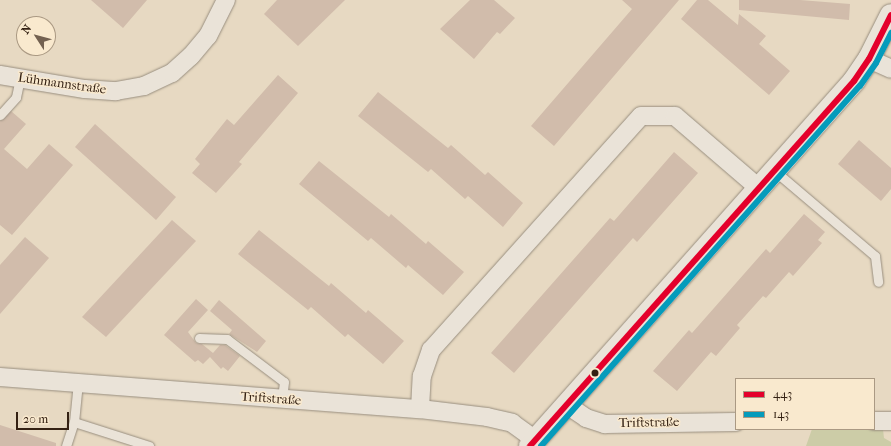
<!DOCTYPE html>
<meta charset="utf-8">
<style>
body{margin:0}
#map{position:relative;width:891px;height:446px;overflow:hidden;background:#e7d9c2;font-family:"IM FELL French Canon",serif}
div>[style]{position:absolute}
.green>*{inset:0;background:#cccca7}
.building>*{inset:0;background:#d1bcab}
.roads{filter:drop-shadow(0 0 1px #988e7f) drop-shadow(0 0 1px #988e7f)}
.lane>*{height:9px;margin:-4.5px;padding:0 4.5px;transform-origin:4.5px;border-radius:4.5px;background:#eae3d8}
.street>*{height:18px;margin:-9px;padding:0 9px;transform-origin:9px;border-radius:9px;background:#eae3d8}
.secondary>*{height:22px;margin:-11px;padding:0 11px;transform-origin:11px;border-radius:11px;background:#eae3d8}
.bus-1>*{height:6px;margin:-3px;padding:0 3px;transform-origin:3px;border-radius:3px;background:#e4002b}
.bus-2>*{height:6px;margin:-3px;padding:0 3px;transform-origin:3px;border-radius:3px;background:#059bbb}
.dots>*{width:11px;height:11px;translate:-50% -50%;box-sizing:border-box;border:2px solid #f9e9ce;border-radius:50%}
span{translate:-50% -50%;white-space:nowrap;text-align:center;line-height:1.15;-webkit-text-stroke:3px #f9e9ce;paint-order:stroke}
.street-label{font-size:13px;color:#342113}
.legend{position:absolute;left:735px;top:378px;width:140px;height:52px;box-sizing:border-box;background:#f9e9ce;border:1px solid #aa9983;margin:0;padding:5px 7px;list-style:none;font-size:12px;color:#342113}
.legend li{display:flex;align-items:center;gap:8px;height:20px}
.legend b{width:20px;border:1px solid #aa9983}
.north{position:absolute;left:16px;top:16px;width:40px;height:40px;box-sizing:border-box;background:#f9e9ce;border:1px solid #aa9983;border-radius:50%;rotate:306deg;font-size:11px;font-weight:700;line-height:16px;text-align:center;color:#342113}
.north::after{content:'';display:block;margin:auto;width:14px;height:18px;background:#736150;clip-path:polygon(50% 0,100% 100%,50% 72%,0 100%)}
.scale{position:absolute;left:16px;top:412px;width:53px;height:18px;box-sizing:border-box;border:2px solid #342113;border-top:0;padding-left:5px;font-size:12px;line-height:14px;white-space:nowrap;color:#342113;-webkit-text-stroke:3px #f9e9ce;paint-order:stroke}
</style>
<div id="map">
<div class="green">
<div style="clip-path:polygon(882px 421px,884px 438px,891px 442px,891px 446px,806px 446px,812px 429px,874px 429px)"></div>
</div>
<div class="building">
<div style="clip-path:polygon(91px 0,147px 0,123px 28px)"></div>
<div style="clip-path:polygon(277px 0,345px 0,298px 46px,264px 14px)"></div>
<div style="clip-path:polygon(470px 0,494px 0,515px 18px,500px 34px,497px 32px,474px 59px,440px 29px)"></div>
<div style="clip-path:polygon(622px 0,679px 0,554px 146px,531px 126px,632px 9px)"></div>
<div style="clip-path:polygon(697px 0,708px 0,738px 25px,739px 14px,766px 36px,759px 44px,790px 71px,769px 95px,681px 19px)"></div>
<div style="clip-path:polygon(739px 0,800px 0,850px 4px,849px 20px,739px 10px)"></div>
<div style="clip-path:polygon(278px 75px,298px 93px,239px 162px,242px 164px,216px 193px,192px 173px,200px 164px,195px 159px,227px 119px,234px 125px)"></div>
<div style="clip-path:polygon(378px 92px,448px 148px,451px 145px,485px 175px,488px 172px,523px 203px,503px 227px,468px 196px,465px 199px,431px 169px,428px 172px,358px 116px)"></div>
<div style="clip-path:polygon(11px 111px,26px 124px,4px 149px,27px 169px,49px 144px,73px 165px,12px 235px,0 225px,0 121px)"></div>
<div style="clip-path:polygon(95px 124px,176px 197px,156px 220px,75px 147px)"></div>
<div style="clip-path:polygon(859px 140px,891px 168px,891px 189px,881px 201px,838px 164px)"></div>
<div style="clip-path:polygon(674px 152px,698px 173px,637px 242px,633px 238px,514px 373px,491px 353px,610px 218px,614px 221px)"></div>
<div style="clip-path:polygon(319px 161px,389px 217px,391px 214px,426px 244px,428px 241px,464px 272px,443px 295px,408px 265px,406px 268px,371px 238px,368px 241px,299px 184px)"></div>
<div style="clip-path:polygon(804px 214px,825px 232px,818px 240px,822px 243px,793px 276px,789px 272px,766px 298px,763px 296px,737px 325px,740px 328px,716px 356px,711px 352px,677px 391px,653px 371px,689px 330px,692px 333px,766px 249px,770px 253px)"></div>
<div style="clip-path:polygon(172px 220px,196px 241px,106px 337px,82px 317px)"></div>
<div style="clip-path:polygon(259px 230px,329px 286px,331px 283px,366px 313px,368px 310px,404px 341px,383px 364px,348px 334px,345px 337px,311px 307px,308px 310px,238px 254px)"></div>
<div style="clip-path:polygon(25px 237px,49px 258px,0 314px,0 265px)"></div>
<div style="clip-path:polygon(196px 299px,208px 310px,188px 332px,196px 343px,202px 344px,213px 353px,220px 345px,225px 345px,240px 356px,228px 371px,223px 367px,221px 369px,210px 357px,203px 364px,198px 360px,195px 362px,164px 335px)"></div>
<div style="clip-path:polygon(219px 300px,266px 341px,257px 352px,229px 334px,232px 330px,210px 311px)"></div>
<div style="clip-path:polygon(0 425px,56px 443px,56px 446px,0 446px)"></div>
</div>
<div class="roads">
<div class="lane">
<div style="left:0;top:115px;width:24px;rotate:-48deg"></div>
<div style="left:16px;top:97px;width:19px;rotate:-78deg"></div>
<div style="left:776px;top:172px;width:130px;rotate:40.3deg"></div>
<div style="left:875px;top:256px;width:26px;rotate:83deg"></div>
<div style="left:199px;top:338px;width:28px;rotate:2deg"></div>
<div style="left:227px;top:339px;width:71px;rotate:37deg"></div>
<div style="left:284px;top:382px;width:17px;rotate:97deg"></div>
<div style="left:74px;top:422px;width:79px;rotate:17.7deg"></div>
<div style="left:66px;top:446px;width:25px;rotate:-72deg"></div>
<div style="left:74px;top:422px;width:40px;rotate:-84.3deg"></div>
</div>
<div class="street">
<div style="left:869px;top:59px;width:24px;rotate:24deg"></div>
<div style="left:0;top:75px;width:86px;rotate:9.4deg"></div>
<div style="left:85px;top:89px;width:31px;rotate:4deg"></div>
<div style="left:116px;top:91px;width:28px;rotate:-10deg"></div>
<div style="left:144px;top:86px;width:31px;rotate:-25deg"></div>
<div style="left:172px;top:73px;width:25px;rotate:-42deg"></div>
<div style="left:191px;top:56px;width:26px;rotate:-50deg"></div>
<div style="left:208px;top:36px;width:40px;rotate:-63.4deg"></div>
<div style="left:0;top:377px;width:421px;rotate:4.4deg"></div>
<div style="left:420px;top:409px;width:67px;rotate:6.8deg"></div>
<div style="left:487px;top:417px;width:26px;rotate:13deg"></div>
<div style="left:512px;top:423px;width:29px;rotate:36deg"></div>
<div style="left:567px;top:405px;width:23px;rotate:34deg"></div>
<div style="left:586px;top:418px;width:20px;rotate:18deg"></div>
<div style="left:605px;top:424px;width:131px;rotate:-0.9deg"></div>
<div style="left:420px;top:409px;width:33px;rotate:-87deg"></div>
<div style="left:422px;top:376px;width:28px;rotate:-71deg"></div>
<div style="left:431px;top:350px;width:314px;rotate:-48.1deg"></div>
<div style="left:641px;top:116px;width:34px"></div>
<div style="left:675px;top:116px;width:112px;rotate:40.7deg"></div>
<div style="left:874px;top:421px;width:17px"></div>
</div>
<div class="secondary">
<div style="left:530px;top:446px;width:488px;rotate:-48.4deg"></div>
<div style="left:854px;top:81px;width:27px;rotate:-56deg"></div>
<div style="left:869px;top:59px;width:49px;rotate:-63.4deg"></div>
</div>
</div>
<div class="bus-1">
<div style="left:530px;top:446px;width:488px;rotate:-48.4deg"></div>
<div style="left:854px;top:81px;width:27px;rotate:-56deg"></div>
<div style="left:869px;top:59px;width:49px;rotate:-63.4deg"></div>
</div>
<div class="bus-2">
<div style="left:541px;top:446px;width:481px;rotate:-48.5deg"></div>
<div style="left:860px;top:86px;width:28px;rotate:-55deg"></div>
<div style="left:876px;top:63px;width:34px;rotate:-63deg"></div>
</div>
<div class="dots">
<div style="left:595px;top:373px;background:#342113"></div>
</div>
<div class="street-label">
<span style="left:62px;top:84px;rotate:8deg">Lühmannstraße</span>
<span style="left:271px;top:399px;rotate:4deg">Triftstraße</span>
<span style="left:649px;top:423px;rotate:-1deg">Triftstraße</span>
</div>
<ul class="legend">
<li><b style="height:5px;background:#e4002b"></b>443</li>
<li><b style="height:5px;background:#059bbb"></b>143</li>
</ul>
<div class="north">N</div>
<div class="scale">20 m</div>
</div>
